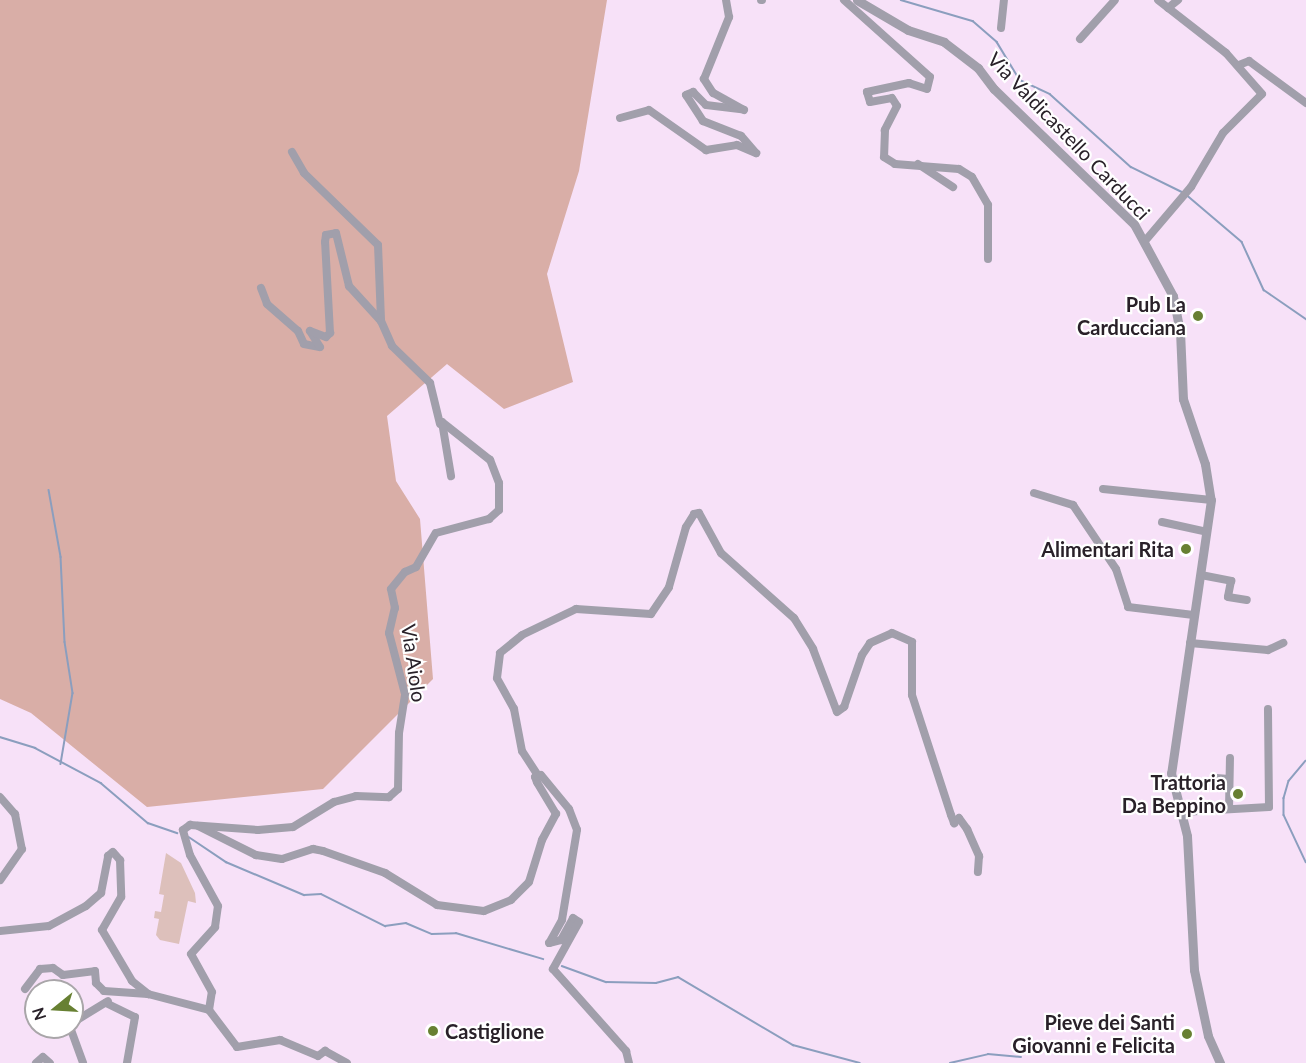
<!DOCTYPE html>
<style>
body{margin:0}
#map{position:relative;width:1306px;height:1063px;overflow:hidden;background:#f7e1f8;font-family:Lato,sans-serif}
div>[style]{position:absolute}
.green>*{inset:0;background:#ddc0bb}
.forest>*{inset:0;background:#d9aea7}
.stream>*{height:1.5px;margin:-0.75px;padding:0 0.75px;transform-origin:0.75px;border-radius:0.75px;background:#8b9ebe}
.minor>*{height:8px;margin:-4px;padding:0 4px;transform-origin:4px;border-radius:4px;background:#a19fab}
.tertiary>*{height:9px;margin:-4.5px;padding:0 4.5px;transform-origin:4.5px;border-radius:4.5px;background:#a19fab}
.dots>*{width:16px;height:16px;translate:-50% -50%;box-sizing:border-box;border:3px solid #fff;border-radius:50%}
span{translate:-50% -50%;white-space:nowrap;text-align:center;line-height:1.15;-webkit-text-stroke:4.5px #fff;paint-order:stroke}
.street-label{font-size:20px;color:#292129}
.poi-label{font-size:20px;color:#292129;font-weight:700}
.right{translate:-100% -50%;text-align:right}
.left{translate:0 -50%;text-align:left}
.north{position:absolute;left:24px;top:979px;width:60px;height:60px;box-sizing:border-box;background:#fff;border:2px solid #a9a6a9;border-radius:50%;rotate:252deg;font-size:16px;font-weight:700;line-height:24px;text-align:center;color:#292129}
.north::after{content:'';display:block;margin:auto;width:21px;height:27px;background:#678032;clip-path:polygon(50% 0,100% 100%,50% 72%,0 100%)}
</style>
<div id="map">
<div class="green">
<div style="clip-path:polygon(166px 853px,181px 863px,195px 893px,196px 903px,188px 901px,179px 944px,160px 940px,156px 935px,159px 919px,154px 918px,155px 911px,161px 912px,164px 895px,159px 894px)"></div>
</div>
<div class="forest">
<div style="clip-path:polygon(0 0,607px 0,579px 171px,547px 274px,573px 382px,504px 409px,447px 364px,387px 416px,396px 481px,420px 519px,433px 679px,323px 789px,147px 807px,31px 713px,0 699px)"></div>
</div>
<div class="stream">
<div style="left:901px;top:0;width:75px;rotate:16.3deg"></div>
<div style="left:973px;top:21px;width:32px;rotate:41deg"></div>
<div style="left:997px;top:42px;width:44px;rotate:58.8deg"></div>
<div style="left:1020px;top:80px;width:33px;rotate:25deg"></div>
<div style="left:1050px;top:94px;width:109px;rotate:42deg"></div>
<div style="left:1131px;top:167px;width:57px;rotate:26.1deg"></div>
<div style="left:1188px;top:196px;width:71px;rotate:40.4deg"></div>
<div style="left:1242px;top:242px;width:53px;rotate:65.4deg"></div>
<div style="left:1264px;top:290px;width:51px;rotate:34.6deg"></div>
<div style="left:49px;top:490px;width:68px;rotate:79.8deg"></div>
<div style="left:61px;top:557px;width:85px;rotate:87.3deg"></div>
<div style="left:65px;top:642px;width:52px;rotate:81.1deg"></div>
<div style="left:73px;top:693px;width:72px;rotate:99.6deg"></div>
<div style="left:0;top:737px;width:37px;rotate:17deg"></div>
<div style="left:35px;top:748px;width:75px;rotate:27.9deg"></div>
<div style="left:101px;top:783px;width:62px;rotate:40.4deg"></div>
<div style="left:148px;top:823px;width:31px;rotate:19deg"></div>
<div style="left:1306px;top:761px;width:26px;rotate:130deg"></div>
<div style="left:1289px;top:781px;width:18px;rotate:106deg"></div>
<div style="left:1284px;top:798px;width:17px;rotate:90deg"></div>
<div style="left:1284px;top:815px;width:52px;rotate:64.9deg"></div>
<div style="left:189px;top:837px;width:45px;rotate:34deg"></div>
<div style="left:226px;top:862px;width:85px;rotate:22.9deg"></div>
<div style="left:304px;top:895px;width:17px;rotate:-3deg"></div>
<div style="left:321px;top:894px;width:72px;rotate:26.6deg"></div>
<div style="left:385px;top:926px;width:21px;rotate:-8deg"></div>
<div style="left:406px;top:923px;width:28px;rotate:23deg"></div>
<div style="left:432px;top:934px;width:24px;rotate:-2deg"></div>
<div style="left:456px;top:933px;width:91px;rotate:16.6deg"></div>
<div style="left:562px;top:966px;width:47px;rotate:20deg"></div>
<div style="left:606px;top:982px;width:50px;rotate:1.1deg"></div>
<div style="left:656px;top:983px;width:23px;rotate:-15deg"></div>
<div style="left:678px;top:977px;width:134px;rotate:30.6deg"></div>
<div style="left:793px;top:1045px;width:69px;rotate:15deg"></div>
<div style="left:950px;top:1063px;width:39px;rotate:-13deg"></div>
<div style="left:988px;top:1054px;width:33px;rotate:5deg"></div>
</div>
<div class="minor">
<div style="left:761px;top:0;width:1px"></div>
<div style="left:844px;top:0;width:115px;rotate:41.8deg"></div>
<div style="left:930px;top:77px;width:12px;rotate:104deg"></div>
<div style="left:927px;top:89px;width:19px;rotate:-162deg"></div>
<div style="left:909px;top:83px;width:43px;rotate:167.9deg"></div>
<div style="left:867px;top:92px;width:10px;rotate:73deg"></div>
<div style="left:870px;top:102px;width:22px;rotate:-10deg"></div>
<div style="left:892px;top:98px;width:9px;rotate:58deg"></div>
<div style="left:897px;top:106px;width:27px;rotate:117deg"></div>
<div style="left:885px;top:130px;width:27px;rotate:92deg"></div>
<div style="left:884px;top:157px;width:13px;rotate:32deg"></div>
<div style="left:895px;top:164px;width:64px;rotate:4.5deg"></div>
<div style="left:959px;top:169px;width:15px;rotate:32deg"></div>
<div style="left:972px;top:177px;width:32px;rotate:60deg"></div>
<div style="left:988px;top:205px;width:54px;rotate:90deg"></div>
<div style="left:1168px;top:8px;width:13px;rotate:-39deg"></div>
<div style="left:1001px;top:28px;width:28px;rotate:-84deg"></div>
<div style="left:1080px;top:39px;width:52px;rotate:-48.1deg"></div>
<div style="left:1239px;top:65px;width:11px;rotate:-22deg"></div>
<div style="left:1249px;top:61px;width:71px;rotate:36.4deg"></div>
<div style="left:620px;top:118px;width:30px;rotate:-15deg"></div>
<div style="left:649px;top:110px;width:70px;rotate:35.1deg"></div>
<div style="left:706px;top:150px;width:31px;rotate:-9deg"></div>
<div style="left:737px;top:145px;width:21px;rotate:23deg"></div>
<div style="left:756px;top:153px;width:23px;rotate:-131deg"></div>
<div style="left:741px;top:136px;width:41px;rotate:-158.5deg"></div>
<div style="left:703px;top:121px;width:31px;rotate:-123deg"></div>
<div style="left:686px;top:95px;width:8px;rotate:-23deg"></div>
<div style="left:693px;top:92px;width:18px;rotate:45deg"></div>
<div style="left:706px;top:105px;width:38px;rotate:7deg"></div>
<div style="left:744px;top:110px;width:35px;rotate:-151deg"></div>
<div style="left:713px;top:93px;width:17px;rotate:-123deg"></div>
<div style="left:704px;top:79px;width:67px;rotate:-68deg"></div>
<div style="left:729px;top:17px;width:17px;rotate:-100deg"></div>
<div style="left:292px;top:152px;width:24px;rotate:60deg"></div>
<div style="left:304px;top:173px;width:103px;rotate:44.2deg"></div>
<div style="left:378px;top:245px;width:76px;rotate:87.7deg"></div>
<div style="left:918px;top:164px;width:42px;rotate:33.3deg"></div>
<div style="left:1145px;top:241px;width:71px;rotate:-49.6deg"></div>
<div style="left:1191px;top:187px;width:63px;rotate:-59.3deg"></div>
<div style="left:1223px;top:133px;width:55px;rotate:-45deg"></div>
<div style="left:1262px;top:94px;width:55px;rotate:-131.3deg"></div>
<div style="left:1226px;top:53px;width:86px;rotate:-142.1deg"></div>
<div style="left:261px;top:288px;width:17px;rotate:69deg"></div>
<div style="left:267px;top:304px;width:41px;rotate:41.1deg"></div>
<div style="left:298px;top:331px;width:14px;rotate:65deg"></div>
<div style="left:304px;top:344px;width:16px;rotate:11deg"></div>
<div style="left:320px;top:347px;width:19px;rotate:-122deg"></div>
<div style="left:310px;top:331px;width:17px;rotate:21deg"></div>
<div style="left:326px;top:337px;width:6px;rotate:-45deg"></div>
<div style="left:330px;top:333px;width:91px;rotate:-93.1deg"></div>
<div style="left:325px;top:242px;width:7px;rotate:-82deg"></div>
<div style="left:326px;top:235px;width:10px;rotate:-11deg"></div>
<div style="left:336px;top:233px;width:55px;rotate:76.2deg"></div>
<div style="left:349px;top:286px;width:47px;rotate:47.6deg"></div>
<div style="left:381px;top:321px;width:27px;rotate:66deg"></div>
<div style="left:392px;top:346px;width:53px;rotate:44.2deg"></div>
<div style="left:430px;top:383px;width:42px;rotate:76.3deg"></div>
<div style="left:1103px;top:489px;width:109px;rotate:5.8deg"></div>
<div style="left:1034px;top:493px;width:41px;rotate:17.1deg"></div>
<div style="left:1073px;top:505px;width:77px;rotate:56.1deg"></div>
<div style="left:1116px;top:569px;width:40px;rotate:72deg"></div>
<div style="left:1128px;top:607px;width:66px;rotate:6.9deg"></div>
<div style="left:1162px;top:522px;width:46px;rotate:12.5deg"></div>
<div style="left:1201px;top:575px;width:31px;rotate:11deg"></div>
<div style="left:1231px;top:581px;width:16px;rotate:101deg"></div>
<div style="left:1228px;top:597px;width:19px;rotate:9deg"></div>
<div style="left:1190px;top:643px;width:78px;rotate:5.1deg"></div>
<div style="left:1268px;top:650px;width:17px;rotate:-25deg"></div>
<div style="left:537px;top:774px;width:27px;rotate:-123deg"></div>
<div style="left:522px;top:751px;width:43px;rotate:-100.8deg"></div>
<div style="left:514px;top:709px;width:35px;rotate:-119deg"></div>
<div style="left:497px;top:678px;width:25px;rotate:-83deg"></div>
<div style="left:500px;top:653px;width:28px;rotate:-39deg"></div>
<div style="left:522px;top:635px;width:60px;rotate:-25.7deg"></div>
<div style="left:576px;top:609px;width:75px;rotate:3.8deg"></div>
<div style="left:651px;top:614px;width:32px;rotate:-56deg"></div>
<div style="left:669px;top:587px;width:62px;rotate:-74.2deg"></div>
<div style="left:686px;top:527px;width:15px;rotate:-58deg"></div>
<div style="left:694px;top:514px;width:5px;rotate:-11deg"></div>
<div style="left:699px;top:513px;width:46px;rotate:61.2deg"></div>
<div style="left:721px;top:553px;width:98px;rotate:41.7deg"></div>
<div style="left:794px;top:618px;width:36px;rotate:58deg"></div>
<div style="left:813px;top:649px;width:67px;rotate:69.1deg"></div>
<div style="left:837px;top:712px;width:9px;rotate:-36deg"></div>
<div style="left:844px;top:707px;width:55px;rotate:-70.9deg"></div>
<div style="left:862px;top:655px;width:14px;rotate:-56deg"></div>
<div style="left:870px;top:643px;width:24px;rotate:-24deg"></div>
<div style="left:892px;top:633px;width:22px;rotate:24deg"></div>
<div style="left:912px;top:642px;width:53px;rotate:90deg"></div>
<div style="left:912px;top:695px;width:126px;rotate:72deg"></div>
<div style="left:951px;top:815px;width:9px;rotate:69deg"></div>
<div style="left:954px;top:823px;width:7px;rotate:-45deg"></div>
<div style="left:959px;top:818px;width:14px;rotate:54deg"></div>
<div style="left:967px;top:829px;width:30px;rotate:66deg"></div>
<div style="left:979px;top:856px;width:16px;rotate:94deg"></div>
<div style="left:1216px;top:778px;width:13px;rotate:4deg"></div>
<div style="left:0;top:797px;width:23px;rotate:49deg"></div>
<div style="left:15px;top:814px;width:36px;rotate:79deg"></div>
<div style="left:22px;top:849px;width:38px;rotate:125deg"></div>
<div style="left:1229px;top:809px;width:51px;rotate:-88.9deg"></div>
<div style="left:1182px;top:812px;width:87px;rotate:-3.3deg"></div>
<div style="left:1269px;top:807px;width:98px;rotate:-90.6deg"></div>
<div style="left:198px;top:826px;width:65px;rotate:26.6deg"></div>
<div style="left:256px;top:855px;width:26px;rotate:9deg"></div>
<div style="left:282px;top:859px;width:33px;rotate:-18deg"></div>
<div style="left:313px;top:849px;width:10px;rotate:11deg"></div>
<div style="left:323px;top:851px;width:66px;rotate:19.5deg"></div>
<div style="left:385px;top:873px;width:61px;rotate:31.6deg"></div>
<div style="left:437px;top:905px;width:47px;rotate:7.3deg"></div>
<div style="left:484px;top:911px;width:29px;rotate:-22deg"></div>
<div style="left:511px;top:900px;width:25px;rotate:-45deg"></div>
<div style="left:529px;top:882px;width:44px;rotate:-72.8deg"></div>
<div style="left:542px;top:840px;width:30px;rotate:-62deg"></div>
<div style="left:556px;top:814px;width:37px;rotate:-121deg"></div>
<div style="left:537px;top:782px;width:5px;rotate:-112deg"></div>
<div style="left:535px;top:777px;width:6px;rotate:-18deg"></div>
<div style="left:541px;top:775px;width:44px;rotate:50.5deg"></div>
<div style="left:569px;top:809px;width:22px;rotate:69deg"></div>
<div style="left:577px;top:830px;width:91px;rotate:99.5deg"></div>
<div style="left:562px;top:920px;width:26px;rotate:119deg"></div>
<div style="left:549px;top:943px;width:12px;rotate:-14deg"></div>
<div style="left:561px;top:940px;width:25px;rotate:-61deg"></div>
<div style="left:573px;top:918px;width:7px;rotate:34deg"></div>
<div style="left:579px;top:922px;width:54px;rotate:119deg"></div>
<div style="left:553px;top:969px;width:110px;rotate:48.3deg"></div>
<div style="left:626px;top:1051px;width:12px;rotate:76deg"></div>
<div style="left:0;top:931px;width:49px;rotate:-5.8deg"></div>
<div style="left:49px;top:926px;width:42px;rotate:-28.4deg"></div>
<div style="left:86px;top:906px;width:20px;rotate:-41deg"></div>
<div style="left:101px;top:893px;width:38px;rotate:-79deg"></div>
<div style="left:108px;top:856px;width:6px;rotate:-39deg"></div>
<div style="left:113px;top:852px;width:11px;rotate:49deg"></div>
<div style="left:120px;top:860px;width:37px;rotate:88deg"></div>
<div style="left:121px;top:897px;width:38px;rotate:120deg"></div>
<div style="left:102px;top:930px;width:59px;rotate:59.5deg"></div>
<div style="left:132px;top:981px;width:21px;rotate:39deg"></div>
<div style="left:25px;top:989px;width:25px;rotate:-53deg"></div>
<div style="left:40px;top:969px;width:13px;rotate:-4deg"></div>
<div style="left:53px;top:968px;width:12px;rotate:35deg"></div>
<div style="left:63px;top:975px;width:32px;rotate:-7deg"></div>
<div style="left:95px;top:971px;width:12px;rotate:85deg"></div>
<div style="left:96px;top:983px;width:11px;rotate:45deg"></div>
<div style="left:104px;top:991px;width:44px;rotate:3.9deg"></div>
<div style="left:148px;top:994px;width:63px;rotate:14.7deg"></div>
<div style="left:209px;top:1010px;width:18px;rotate:-81deg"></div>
<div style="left:212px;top:992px;width:43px;rotate:-118.9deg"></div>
<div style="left:191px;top:954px;width:36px;rotate:-48deg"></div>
<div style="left:215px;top:927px;width:21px;rotate:-82deg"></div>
<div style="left:218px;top:906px;width:58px;rotate:-118.8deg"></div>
<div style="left:190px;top:855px;width:26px;rotate:-106deg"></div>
<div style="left:183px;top:830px;width:9px;rotate:-36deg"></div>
<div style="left:190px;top:825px;width:68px;rotate:4.2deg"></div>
<div style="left:258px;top:830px;width:35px;rotate:-5deg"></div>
<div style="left:293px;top:827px;width:48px;rotate:-31.4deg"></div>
<div style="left:334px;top:802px;width:23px;rotate:-15deg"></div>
<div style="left:356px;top:796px;width:33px;rotate:2deg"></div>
<div style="left:389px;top:797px;width:12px;rotate:-42deg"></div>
<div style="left:398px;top:789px;width:56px;rotate:-89deg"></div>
<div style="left:399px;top:733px;width:39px;rotate:-81deg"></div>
<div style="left:405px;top:694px;width:63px;rotate:-104.7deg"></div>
<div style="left:389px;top:633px;width:26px;rotate:-77deg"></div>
<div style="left:395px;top:608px;width:19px;rotate:-102deg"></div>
<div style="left:391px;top:589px;width:22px;rotate:-51deg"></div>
<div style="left:405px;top:572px;width:12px;rotate:-24deg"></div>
<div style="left:416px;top:567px;width:39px;rotate:-60deg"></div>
<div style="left:436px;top:533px;width:55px;rotate:-14.8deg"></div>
<div style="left:489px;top:519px;width:13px;rotate:-42deg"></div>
<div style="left:499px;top:510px;width:27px;rotate:-90deg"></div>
<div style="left:499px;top:483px;width:25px;rotate:-111deg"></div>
<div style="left:490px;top:460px;width:61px;rotate:-141.6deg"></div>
<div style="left:442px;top:422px;width:55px;rotate:80.5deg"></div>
<div style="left:106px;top:1003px;width:32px;rotate:26deg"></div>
<div style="left:135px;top:1017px;width:47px;rotate:99.9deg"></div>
<div style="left:209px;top:1010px;width:46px;rotate:52.9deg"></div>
<div style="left:237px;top:1047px;width:44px;rotate:-9.2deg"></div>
<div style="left:280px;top:1040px;width:41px;rotate:22.8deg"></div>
<div style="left:318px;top:1056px;width:9px;rotate:-36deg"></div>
<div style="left:325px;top:1051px;width:25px;rotate:29deg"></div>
<div style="left:72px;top:1023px;width:42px;rotate:-31.4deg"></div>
<div style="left:70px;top:1027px;width:38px;rotate:70deg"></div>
<div style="left:36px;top:1063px;width:9px;rotate:-41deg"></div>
<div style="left:43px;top:1057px;width:9px;rotate:41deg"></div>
</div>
<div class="tertiary">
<div style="left:857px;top:0;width:59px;rotate:30.5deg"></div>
<div style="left:908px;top:30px;width:38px;rotate:18deg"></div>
<div style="left:944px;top:42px;width:43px;rotate:37.4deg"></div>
<div style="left:978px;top:68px;width:26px;rotate:53deg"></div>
<div style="left:994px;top:89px;width:194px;rotate:44deg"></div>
<div style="left:1134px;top:224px;width:82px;rotate:61.6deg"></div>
<div style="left:1173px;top:296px;width:36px;rotate:79deg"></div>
<div style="left:1180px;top:331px;width:68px;rotate:87.5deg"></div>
<div style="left:1183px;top:399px;width:69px;rotate:71.3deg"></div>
<div style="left:1205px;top:464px;width:36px;rotate:81deg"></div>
<div style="left:1211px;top:500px;width:276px;rotate:98.3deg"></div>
<div style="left:1171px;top:773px;width:65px;rotate:75.7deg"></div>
<div style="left:1187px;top:836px;width:134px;rotate:87deg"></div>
<div style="left:1194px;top:970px;width:67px;rotate:78deg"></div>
<div style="left:1208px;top:1036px;width:30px;rotate:66deg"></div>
</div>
<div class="dots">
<div style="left:1198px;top:316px;background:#678032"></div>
<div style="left:1186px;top:549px;background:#678032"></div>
<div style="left:1238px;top:794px;background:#678032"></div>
<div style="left:433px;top:1031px;background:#678032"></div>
<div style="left:1187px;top:1034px;background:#678032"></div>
</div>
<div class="street-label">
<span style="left:1069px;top:136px;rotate:46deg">Via Valdicastello Carducci</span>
<span style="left:414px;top:663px;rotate:82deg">Via Aiolo</span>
</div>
<div class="poi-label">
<span class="right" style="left:1186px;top:316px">Pub La<br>Carducciana</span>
<span class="right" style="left:1174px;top:549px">Alimentari Rita</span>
<span class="right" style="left:1226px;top:794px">Trattoria<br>Da Beppino</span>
<span class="right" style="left:1175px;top:1034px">Pieve dei Santi<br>Giovanni e Felicita</span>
<span class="left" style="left:445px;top:1031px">Castiglione</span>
</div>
<div class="north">N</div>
</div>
